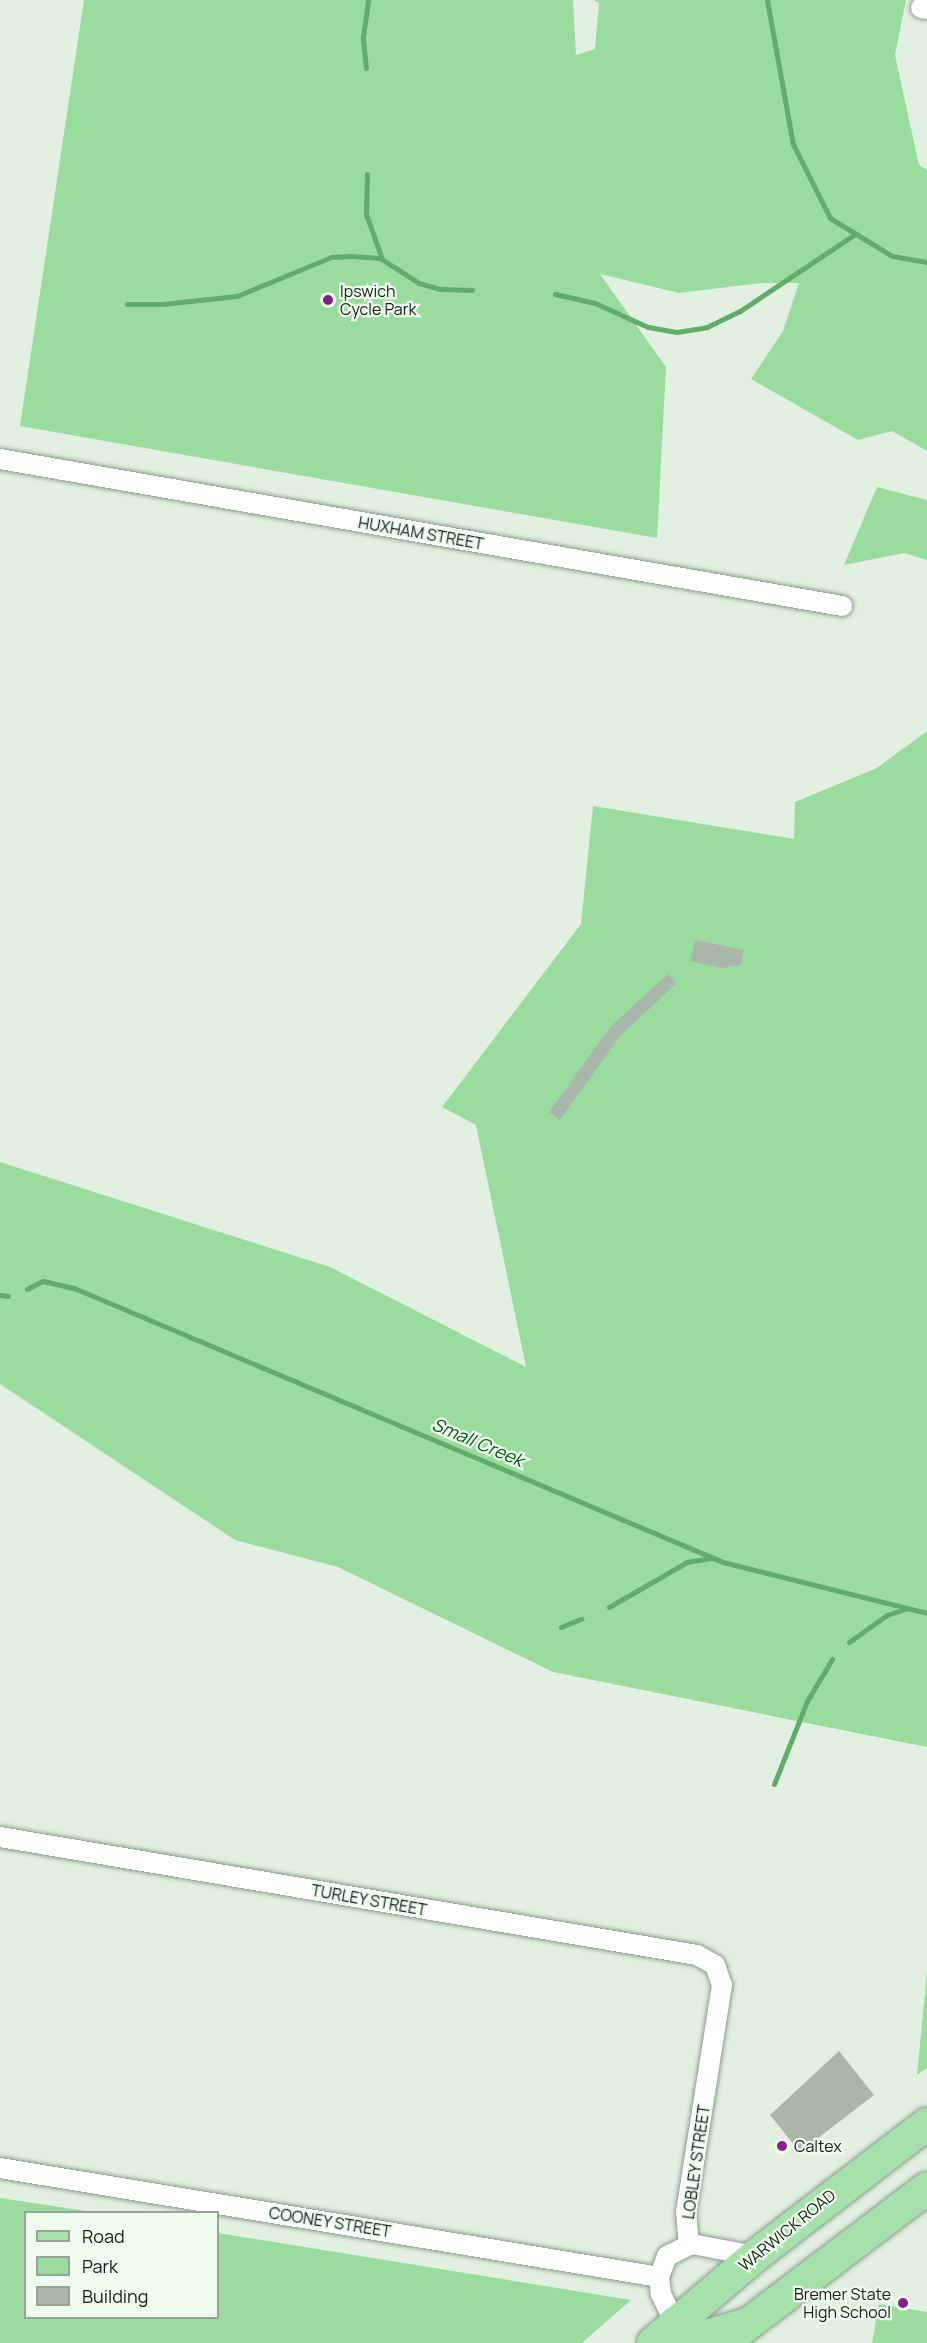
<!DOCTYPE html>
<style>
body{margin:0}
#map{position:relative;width:927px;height:2343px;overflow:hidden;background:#e1f0e1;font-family:Manrope,sans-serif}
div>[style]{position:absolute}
.green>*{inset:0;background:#9adc9e}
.stream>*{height:5px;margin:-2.5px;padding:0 2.5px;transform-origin:2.5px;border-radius:2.5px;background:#61ac68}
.building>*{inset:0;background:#a8b7a9}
.roads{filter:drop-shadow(0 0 2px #8b998c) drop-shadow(0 0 2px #8b998c)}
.minor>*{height:20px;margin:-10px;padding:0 10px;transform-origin:10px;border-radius:10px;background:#fff}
.primary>*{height:32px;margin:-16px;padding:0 16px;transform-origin:16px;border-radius:16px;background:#a6e1ac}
.dots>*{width:16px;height:16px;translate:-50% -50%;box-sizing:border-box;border:3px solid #eefdee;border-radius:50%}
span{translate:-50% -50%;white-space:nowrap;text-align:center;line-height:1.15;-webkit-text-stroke:4.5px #eefdee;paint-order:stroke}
.poi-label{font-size:16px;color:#151b16}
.left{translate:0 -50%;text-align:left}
.right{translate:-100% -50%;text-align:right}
.street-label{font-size:16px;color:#151b16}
.water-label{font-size:18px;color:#005918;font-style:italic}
.legend{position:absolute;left:24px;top:2211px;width:195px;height:108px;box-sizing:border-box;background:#eefdee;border:2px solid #97a398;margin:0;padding:8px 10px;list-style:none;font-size:18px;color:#151b16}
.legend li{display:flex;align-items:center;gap:12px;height:30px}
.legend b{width:30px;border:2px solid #97a398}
</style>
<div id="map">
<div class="green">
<div style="clip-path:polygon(84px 0,573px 0,576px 55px,595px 49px,599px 3px,593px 0,906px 0,895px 55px,919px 165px,927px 170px,927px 451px,892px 431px,858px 440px,751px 379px,783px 331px,799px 283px,761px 283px,679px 293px,600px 274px,666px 367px,657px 538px,20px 426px)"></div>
<div style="clip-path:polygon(877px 487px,927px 500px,927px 560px,904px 553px,844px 565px)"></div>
<div style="clip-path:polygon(927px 731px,927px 1747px,553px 1672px,338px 1567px,235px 1540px,0 1384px,0 1162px,330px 1267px,526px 1367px,476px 1125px,442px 1107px,581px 924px,593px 806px,794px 839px,795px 802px,877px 768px)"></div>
<div style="clip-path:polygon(927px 1972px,927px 2068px,917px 2075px)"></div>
<div style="clip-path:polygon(0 2198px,93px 2212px,26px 2212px,26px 2318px,218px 2318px,218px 2233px,631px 2300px,582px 2343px,0 2343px)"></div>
<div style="clip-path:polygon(879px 2304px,927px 2312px,927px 2343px,872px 2343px)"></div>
</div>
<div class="stream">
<div style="left:767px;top:0;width:146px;rotate:79.8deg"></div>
<div style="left:793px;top:144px;width:83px;rotate:63.4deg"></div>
<div style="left:830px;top:218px;width:73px;rotate:31.5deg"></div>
<div style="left:892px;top:256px;width:36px;rotate:10deg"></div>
<div style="left:366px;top:68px;width:31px;rotate:-96deg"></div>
<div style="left:363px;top:37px;width:37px;rotate:-82deg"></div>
<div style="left:367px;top:174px;width:40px;rotate:91.4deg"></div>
<div style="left:366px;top:214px;width:48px;rotate:70.4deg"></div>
<div style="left:555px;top:294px;width:41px;rotate:12.7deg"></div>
<div style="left:595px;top:303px;width:58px;rotate:24.4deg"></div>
<div style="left:648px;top:327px;width:29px;rotate:10deg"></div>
<div style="left:677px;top:332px;width:30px;rotate:-9deg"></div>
<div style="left:707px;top:327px;width:37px;rotate:-26deg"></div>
<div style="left:740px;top:311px;width:138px;rotate:-33.8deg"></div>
<div style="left:127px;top:304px;width:36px"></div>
<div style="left:163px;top:304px;width:74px;rotate:-6.2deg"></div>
<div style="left:237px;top:296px;width:102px;rotate:-22.5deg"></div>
<div style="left:331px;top:257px;width:21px;rotate:-3deg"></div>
<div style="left:352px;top:256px;width:28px;rotate:4deg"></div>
<div style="left:380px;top:258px;width:46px;rotate:32.7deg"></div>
<div style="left:419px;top:283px;width:22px;rotate:16deg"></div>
<div style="left:440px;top:289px;width:32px;rotate:2deg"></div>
<div style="left:27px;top:1289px;width:18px;rotate:-27deg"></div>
<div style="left:43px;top:1281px;width:32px;rotate:13deg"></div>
<div style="left:74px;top:1288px;width:704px;rotate:22.89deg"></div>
<div style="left:723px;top:1562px;width:210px;rotate:14deg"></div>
<div style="left:0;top:1295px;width:8px;rotate:7deg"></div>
<div style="left:609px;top:1607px;width:90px;rotate:-30deg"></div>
<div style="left:687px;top:1562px;width:25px;rotate:-9deg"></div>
<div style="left:561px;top:1627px;width:22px;rotate:-22deg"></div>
<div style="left:849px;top:1642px;width:47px;rotate:-35.4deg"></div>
<div style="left:887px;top:1615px;width:21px;rotate:-19deg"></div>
<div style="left:774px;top:1784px;width:89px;rotate:-68.3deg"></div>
<div style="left:807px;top:1701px;width:49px;rotate:-59.2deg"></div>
</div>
<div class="building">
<div style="clip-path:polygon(695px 940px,744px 950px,741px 965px,721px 968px,690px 961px)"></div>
<div style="clip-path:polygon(668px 974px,676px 984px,621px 1035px,560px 1120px,549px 1112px,611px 1026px)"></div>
<div style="clip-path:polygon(839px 2051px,874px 2095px,800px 2152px,770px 2115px)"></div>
</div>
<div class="roads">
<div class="minor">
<div style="left:921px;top:8px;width:6px;rotate:9deg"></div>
<div style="left:0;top:459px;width:855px;rotate:9.9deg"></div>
<div style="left:0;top:1837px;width:707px;rotate:9.61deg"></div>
<div style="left:697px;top:1955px;width:21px;rotate:29deg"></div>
<div style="left:715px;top:1965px;width:21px;rotate:71deg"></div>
<div style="left:722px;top:1985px;width:230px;rotate:99deg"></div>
<div style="left:686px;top:2212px;width:32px;rotate:85deg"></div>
<div style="left:0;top:2168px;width:668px;rotate:9.39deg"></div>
<div style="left:675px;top:2323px;width:32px;rotate:-116deg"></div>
<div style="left:661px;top:2294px;width:17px;rotate:-97deg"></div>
<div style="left:659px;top:2277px;width:22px;rotate:-69deg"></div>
<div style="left:667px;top:2256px;width:28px;rotate:-26deg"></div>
<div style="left:692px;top:2244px;width:64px;rotate:10.8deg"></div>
</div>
<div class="primary">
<div style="left:675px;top:2323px;width:26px;rotate:37deg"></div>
<div style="left:696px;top:2339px;width:50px;rotate:-16.3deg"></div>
<div style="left:653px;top:2343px;width:134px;rotate:-40.5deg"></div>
<div style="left:755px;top:2256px;width:217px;rotate:-37.5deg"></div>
<div style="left:723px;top:2343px;width:256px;rotate:-37.2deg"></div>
</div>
</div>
<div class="dots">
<div style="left:328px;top:300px;background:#842089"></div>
<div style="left:782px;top:2146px;background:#842089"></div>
<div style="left:903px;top:2303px;background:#842089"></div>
</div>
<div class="poi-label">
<span class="left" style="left:340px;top:300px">Ipswich<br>Cycle Park</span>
<span class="left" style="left:794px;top:2146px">Caltex</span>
<span class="right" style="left:891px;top:2303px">Bremer State<br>High School</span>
</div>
<div class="street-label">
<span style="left:421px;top:533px;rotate:10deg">HUXHAM STREET</span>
<span style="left:369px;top:1900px;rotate:10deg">TURLEY STREET</span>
<span style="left:696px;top:2162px;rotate:-82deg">LOBLEY STREET</span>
<span style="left:330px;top:2222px;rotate:9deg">COONEY STREET</span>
<span style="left:787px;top:2230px;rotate:-39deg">WARWICK ROAD</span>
</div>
<div class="water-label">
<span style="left:478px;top:1442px;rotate:23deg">Small Creek</span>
</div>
<ul class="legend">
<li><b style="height:8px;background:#a6e1ac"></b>Road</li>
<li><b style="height:16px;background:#9adc9e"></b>Park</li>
<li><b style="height:16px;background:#a8b7a9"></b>Building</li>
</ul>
</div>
